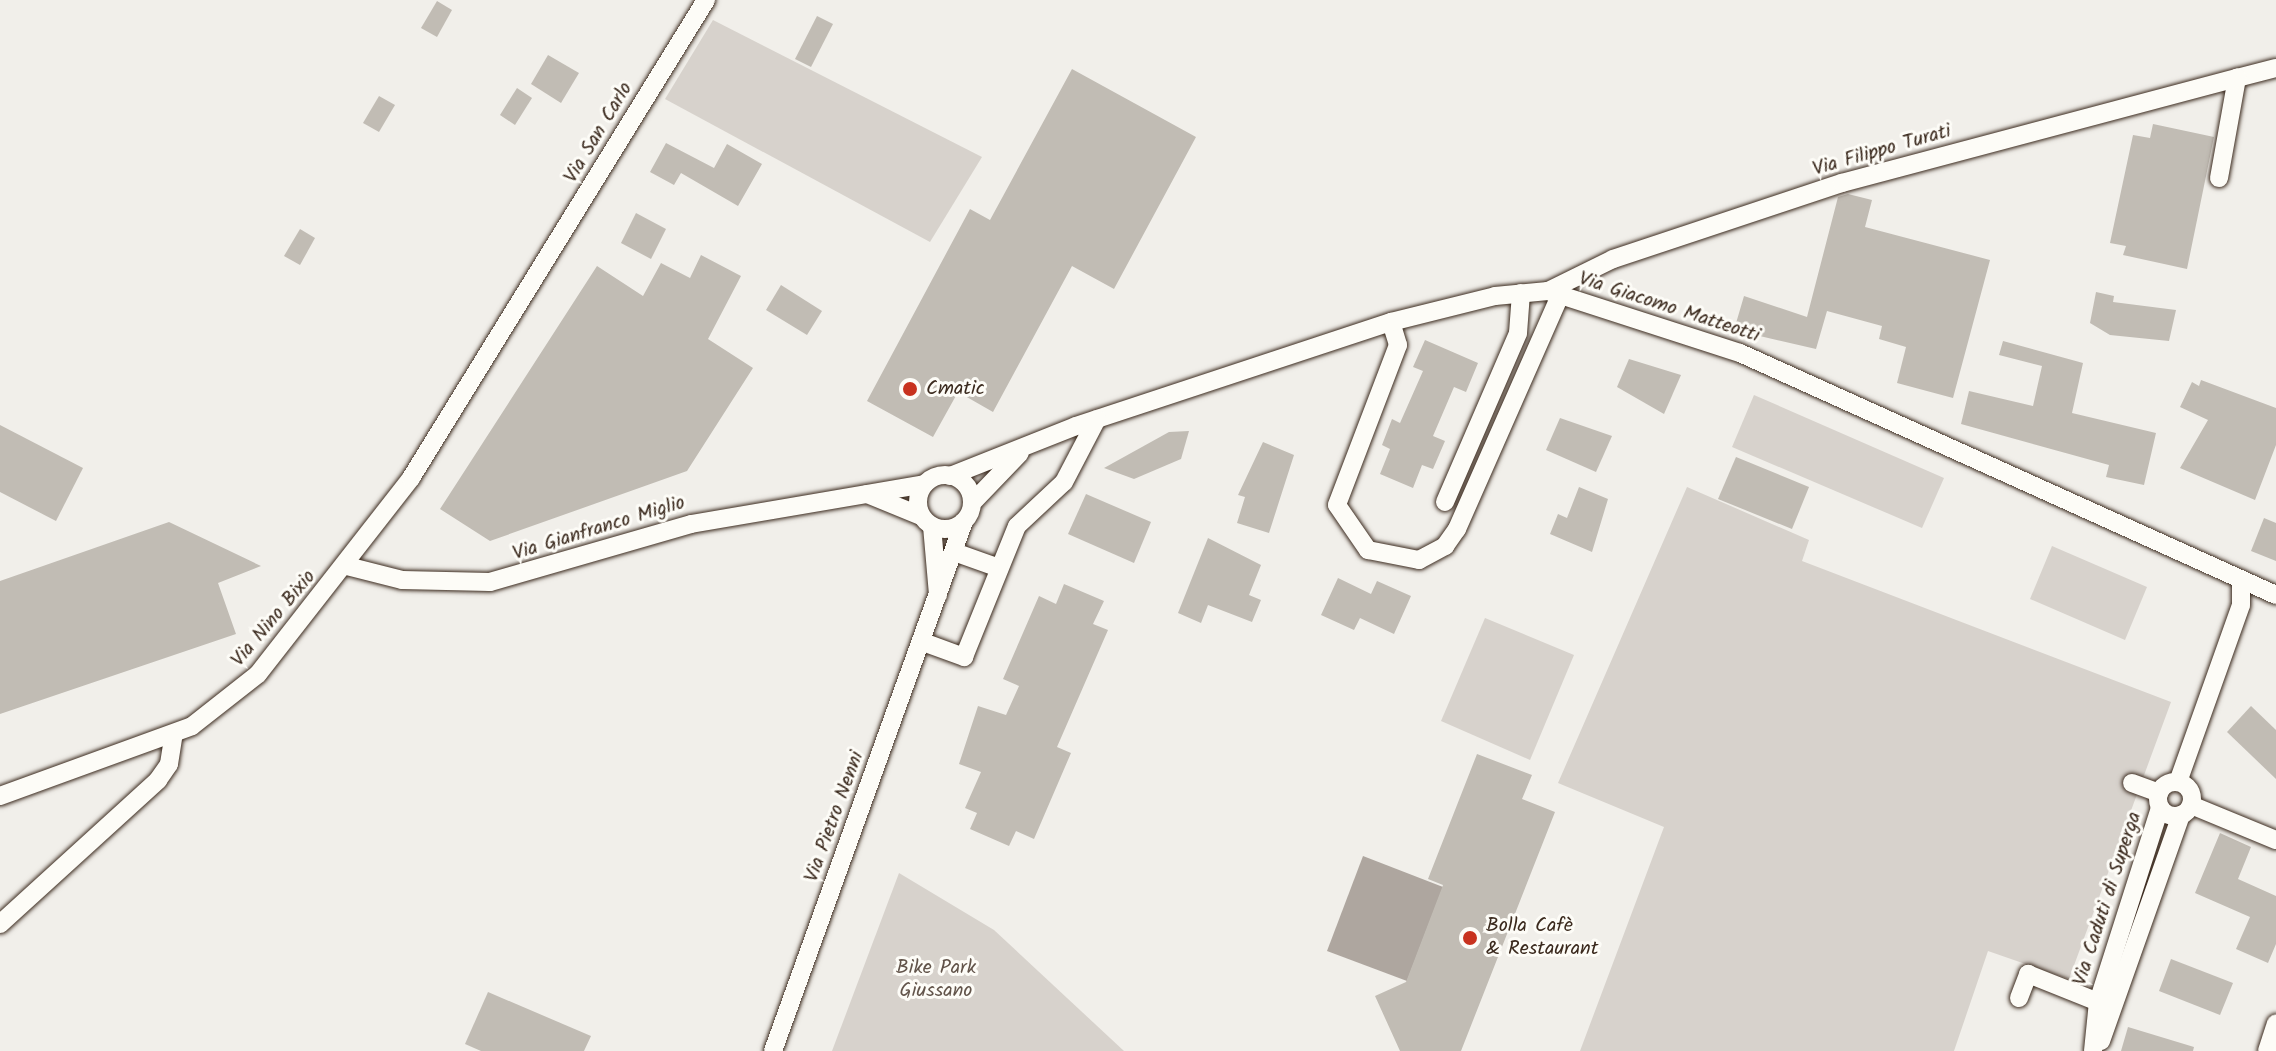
<!DOCTYPE html>
<meta charset="utf-8">
<style>
body{margin:0}
#map{position:relative;width:2276px;height:1051px;overflow:hidden;background:#f1efea;font-family:Kalam,sans-serif}
div>[style]{position:absolute}
.green>*{inset:0;background:#d7d2cc}
.water>*{inset:0;background:#aea69f}
.building>*{inset:0;background:#c1bcb4}
.roads{filter:drop-shadow(0 0 2px #3b2a1e) drop-shadow(0 0 2px #3b2a1e)}
.minor>*{height:18px;margin:-9px;padding:0 9px;transform-origin:9px;border-radius:9px;background:#fdfcf7}
.minor>.ring{margin:-9px;padding:0;box-sizing:content-box;background:none;border:18px solid #fdfcf7;border-radius:50%}
.dots>*{width:22px;height:22px;translate:-50% -50%;box-sizing:border-box;border:4px solid #fdfcf7;border-radius:50%}
span{translate:-50% -50%;white-space:nowrap;text-align:center;line-height:1.15;-webkit-text-stroke:6px #fdfcf7;paint-order:stroke}
.street-label{font-size:20px;color:#3b2a1e}
.poi-label{font-size:20px;color:#3b2a1e}
.left{translate:0 -50%;text-align:left}
.park-label{font-size:20px;color:#62544a}
</style>
<div id="map">
<div class="green">
<div style="clip-path:polygon(713px 20px,982px 157px,930px 242px,665px 99px)"></div>
<div style="clip-path:polygon(1754px 395px,1944px 478px,1922px 528px,1732px 447px)"></div>
<div style="clip-path:polygon(1687px 487px,1809px 540px,1802px 561px,2171px 702px,2069px 979px,1988px 951px,1954px 1051px,1580px 1051px,1664px 827px,1558px 783px)"></div>
<div style="clip-path:polygon(2052px 546px,2147px 587px,2125px 640px,2030px 599px)"></div>
<div style="clip-path:polygon(1485px 618px,1574px 655px,1530px 760px,1441px 721px)"></div>
<div style="clip-path:polygon(899px 873px,994px 930px,1124px 1051px,832px 1051px)"></div>
</div>
<div class="water">
<div style="clip-path:polygon(1363px 856px,1443px 887px,1407px 981px,1327px 951px)"></div>
</div>
<div class="building">
<div style="clip-path:polygon(437px 1px,452px 10px,437px 37px,421px 28px)"></div>
<div style="clip-path:polygon(817px 16px,833px 24px,811px 67px,795px 59px)"></div>
<div style="clip-path:polygon(548px 55px,579px 73px,561px 103px,531px 84px)"></div>
<div style="clip-path:polygon(1072px 69px,1196px 137px,1114px 289px,1072px 266px,993px 412px,958px 392px,933px 437px,867px 401px,970px 209px,990px 220px)"></div>
<div style="clip-path:polygon(517px 88px,532px 98px,515px 125px,500px 115px)"></div>
<div style="clip-path:polygon(379px 96px,395px 105px,379px 132px,363px 123px)"></div>
<div style="clip-path:polygon(2153px 124px,2214px 137px,2187px 269px,2123px 255px,2126px 246px,2110px 243px,2133px 135px,2150px 138px)"></div>
<div style="clip-path:polygon(666px 143px,714px 168px,727px 144px,762px 164px,738px 206px,681px 173px,674px 185px,650px 172px)"></div>
<div style="clip-path:polygon(1848px 194px,1872px 200px,1865px 227px,1990px 260px,1953px 398px,1897px 383px,1906px 347px,1879px 339px,1882px 326px,1827px 311px,1816px 349px,1734px 330px,1744px 296px,1807px 317px,1838px 197px)"></div>
<div style="clip-path:polygon(636px 213px,666px 229px,651px 259px,621px 243px)"></div>
<div style="clip-path:polygon(300px 229px,315px 238px,300px 265px,284px 256px)"></div>
<div style="clip-path:polygon(701px 255px,741px 276px,708px 339px,753px 368px,687px 471px,490px 541px,440px 509px,597px 266px,643px 296px,661px 263px,690px 278px)"></div>
<div style="clip-path:polygon(781px 285px,822px 311px,807px 335px,766px 310px)"></div>
<div style="clip-path:polygon(2096px 292px,2114px 296px,2113px 302px,2176px 310px,2169px 341px,2110px 335px,2090px 323px)"></div>
<div style="clip-path:polygon(1425px 340px,1478px 363px,1466px 392px,1454px 387px,1433px 436px,1445px 441px,1433px 469px,1422px 465px,1413px 488px,1380px 474px,1390px 449px,1382px 445px,1392px 419px,1400px 423px,1423px 371px,1413px 367px)"></div>
<div style="clip-path:polygon(2003px 341px,2083px 363px,2072px 413px,2156px 433px,2144px 485px,2106px 477px,2109px 465px,1961px 424px,1969px 391px,2033px 406px,2042px 366px,1999px 355px)"></div>
<div style="clip-path:polygon(1629px 359px,1681px 375px,1664px 414px,1617px 387px)"></div>
<div style="clip-path:polygon(2201px 380px,2276px 408px,2276px 445px,2255px 500px,2180px 468px,2208px 420px,2180px 407px,2192px 382px,2199px 386px)"></div>
<div style="clip-path:polygon(1560px 418px,1612px 436px,1596px 472px,1546px 450px)"></div>
<div style="clip-path:polygon(0 425px,83px 468px,56px 521px,0 492px)"></div>
<div style="clip-path:polygon(1189px 431px,1181px 459px,1134px 479px,1104px 468px,1169px 432px)"></div>
<div style="clip-path:polygon(1263px 442px,1294px 455px,1269px 533px,1237px 523px,1245px 497px,1238px 495px)"></div>
<div style="clip-path:polygon(1736px 457px,1809px 487px,1792px 529px,1718px 499px)"></div>
<div style="clip-path:polygon(1579px 487px,1608px 499px,1592px 552px,1550px 534px,1558px 514px,1567px 518px)"></div>
<div style="clip-path:polygon(1086px 494px,1151px 522px,1134px 563px,1068px 534px)"></div>
<div style="clip-path:polygon(2264px 518px,2276px 523px,2276px 561px,2251px 551px)"></div>
<div style="clip-path:polygon(169px 522px,261px 566px,218px 583px,236px 634px,0 714px,0 581px)"></div>
<div style="clip-path:polygon(1208px 538px,1261px 565px,1249px 595px,1261px 600px,1252px 622px,1208px 605px,1201px 623px,1178px 613px)"></div>
<div style="clip-path:polygon(1338px 578px,1371px 594px,1377px 581px,1411px 596px,1394px 634px,1360px 618px,1354px 630px,1321px 615px)"></div>
<div style="clip-path:polygon(1064px 584px,1104px 601px,1093px 624px,1108px 630px,1057px 747px,1071px 753px,1034px 839px,1016px 831px,1009px 846px,970px 829px,977px 813px,965px 808px,981px 772px,959px 764px,978px 706px,1006px 715px,1019px 686px,1003px 679px,1039px 596px,1056px 604px)"></div>
<div style="clip-path:polygon(2251px 706px,2276px 730px,2276px 779px,2227px 732px)"></div>
<div style="clip-path:polygon(1477px 754px,1532px 775px,1522px 799px,1555px 812px,1461px 1051px,1400px 1051px,1375px 996px,1406px 982px,1443px 885px,1428px 879px)"></div>
<div style="clip-path:polygon(2220px 833px,2251px 847px,2238px 879px,2276px 896px,2276px 944px,2268px 963px,2236px 949px,2250px 917px,2195px 893px)"></div>
<div style="clip-path:polygon(2171px 959px,2233px 983px,2220px 1015px,2159px 991px)"></div>
<div style="clip-path:polygon(488px 992px,591px 1036px,584px 1051px,481px 1051px,465px 1044px)"></div>
<div style="clip-path:polygon(2128px 1027px,2194px 1047px,2193px 1051px,2121px 1051px)"></div>
</div>
<div class="roads">
<div class="minor">
<div style="left:2219px;top:178px;width:102px;rotate:-79.8deg"></div>
<div style="left:2237px;top:78px;width:40px;rotate:-14.4deg"></div>
<div style="left:1548px;top:291px;width:72px;rotate:-26.2deg"></div>
<div style="left:1613px;top:259px;width:241px;rotate:-18.4deg"></div>
<div style="left:1842px;top:183px;width:409px;rotate:-14.9deg"></div>
<div style="left:1391px;top:322px;width:24px;rotate:73deg"></div>
<div style="left:1398px;top:345px;width:171px;rotate:110.9deg"></div>
<div style="left:1337px;top:505px;width:55px;rotate:55.4deg"></div>
<div style="left:1368px;top:550px;width:52px;rotate:11.1deg"></div>
<div style="left:1419px;top:560px;width:30px;rotate:-28deg"></div>
<div style="left:1445px;top:546px;width:21px;rotate:-55deg"></div>
<div style="left:1457px;top:529px;width:256px;rotate:-66.2deg"></div>
<div class="ring" style="left:918px;top:475px;width:36px;height:36px"></div>
<div style="left:950px;top:476px;width:136px;rotate:-21.6deg"></div>
<div style="left:1076px;top:426px;width:332px;rotate:-18.3deg"></div>
<div style="left:1391px;top:322px;width:107px;rotate:-14deg"></div>
<div style="left:1495px;top:296px;width:53px;rotate:-5.4deg"></div>
<div style="left:1548px;top:291px;width:202px;rotate:17.9deg"></div>
<div style="left:1740px;top:353px;width:588px;rotate:24.3deg"></div>
<div style="left:867px;top:494px;width:58px;rotate:22.2deg"></div>
<div style="left:1445px;top:502px;width:184px;rotate:-66.6deg"></div>
<div style="left:1518px;top:333px;width:40px;rotate:-85.7deg"></div>
<div style="left:972px;top:503px;width:69px;rotate:-46.2deg"></div>
<div style="left:932px;top:526px;width:69px;rotate:85deg"></div>
<div style="left:957px;top:553px;width:41px;rotate:19.7deg"></div>
<div style="left:347px;top:566px;width:57px;rotate:14.3deg"></div>
<div style="left:402px;top:580px;width:88px;rotate:1.3deg"></div>
<div style="left:490px;top:582px;width:209px;rotate:-16.1deg"></div>
<div style="left:691px;top:524px;width:237px;rotate:-9.7deg"></div>
<div style="left:923px;top:642px;width:44px;rotate:20.1deg"></div>
<div style="left:964px;top:657px;width:141px;rotate:-68deg"></div>
<div style="left:1017px;top:526px;width:64px;rotate:-43.1deg"></div>
<div style="left:1064px;top:482px;width:71px;rotate:-62.4deg"></div>
<div class="ring" style="left:2158px;top:782px;width:16px;height:16px"></div>
<div style="left:2178px;top:782px;width:188px;rotate:-70.4deg"></div>
<div style="left:2241px;top:605px;width:23px;rotate:-90deg"></div>
<div style="left:2132px;top:783px;width:29px;rotate:20deg"></div>
<div style="left:0;top:796px;width:204px;rotate:-20deg"></div>
<div style="left:192px;top:726px;width:84px;rotate:-38.2deg"></div>
<div style="left:258px;top:674px;width:249px;rotate:-52deg"></div>
<div style="left:411px;top:478px;width:562px;rotate:-58.32deg"></div>
<div style="left:2191px;top:805px;width:92px;rotate:22.4deg"></div>
<div style="left:0;top:924px;width:214px;rotate:-42.3deg"></div>
<div style="left:158px;top:780px;width:19px;rotate:-55deg"></div>
<div style="left:169px;top:764px;width:30px;rotate:-81deg"></div>
<div style="left:2019px;top:998px;width:26px;rotate:-69deg"></div>
<div style="left:2028px;top:974px;width:84px;rotate:21.7deg"></div>
<div style="left:2101px;top:1041px;width:240px;rotate:-70.5deg"></div>
<div style="left:773px;top:1051px;width:563px;rotate:-70.18deg"></div>
<div style="left:2093px;top:1051px;width:49px;rotate:-84.2deg"></div>
<div style="left:2098px;top:1002px;width:204px;rotate:-72.3deg"></div>
<div style="left:2267px;top:1051px;width:29px;rotate:-72deg"></div>
</div>
</div>
<div class="dots">
<div style="left:910px;top:389px;background:#c8321e"></div>
<div style="left:1470px;top:938px;background:#c8321e"></div>
</div>
<div class="street-label">
<span style="left:599px;top:133px;rotate:-59deg">Via San Carlo</span>
<span style="left:1882px;top:151px;rotate:-16deg">Via Filippo Turati</span>
<span style="left:1669px;top:308px;rotate:18deg">Via Giacomo Matteotti</span>
<span style="left:599px;top:529px;rotate:-17deg">Via Gianfranco Miglio</span>
<span style="left:274px;top:619px;rotate:-50deg">Via Nino Bixio</span>
<span style="left:835px;top:817px;rotate:-70deg">Via Pietro Nenni</span>
<span style="left:2108px;top:899px;rotate:-72deg">Via Caduti di Superga</span>
</div>
<div class="poi-label">
<span class="left" style="left:926px;top:389px">Cmatic</span>
<span class="left" style="left:1486px;top:938px">Bolla Cafè<br>&amp; Restaurant</span>
</div>
<div class="park-label">
<span style="left:936px;top:980px">Bike Park<br>Giussano</span>
</div>
</div>
